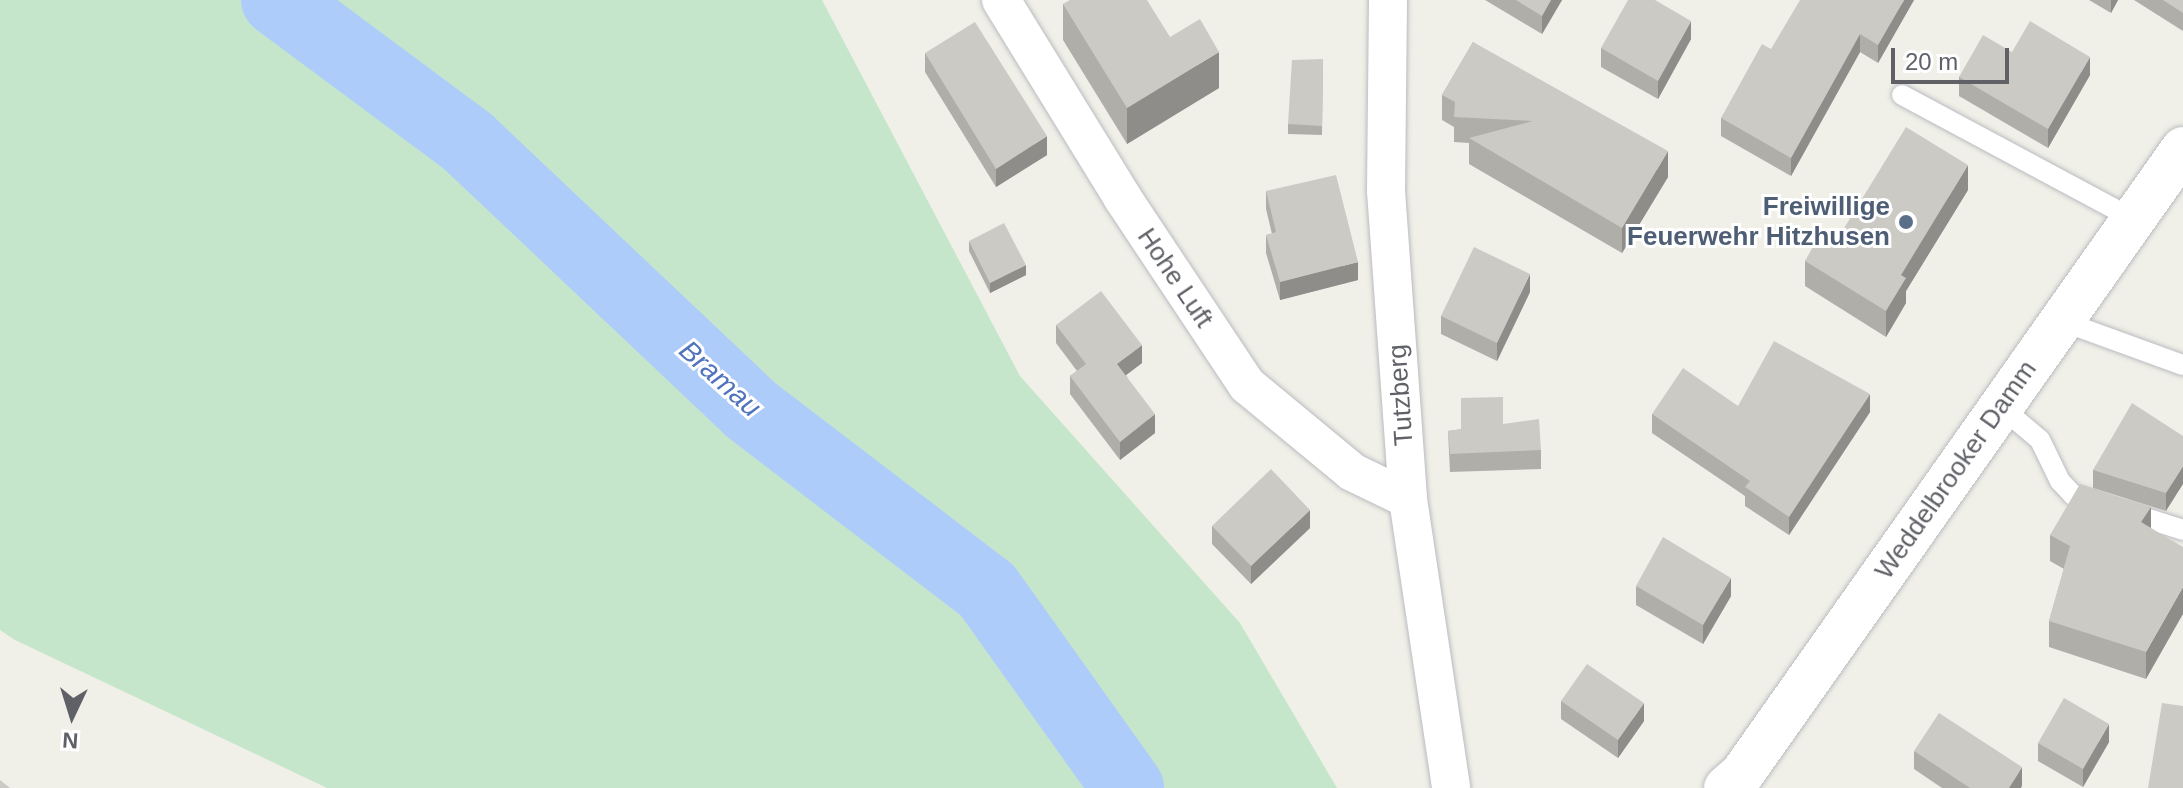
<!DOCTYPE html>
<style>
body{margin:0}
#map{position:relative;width:2183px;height:788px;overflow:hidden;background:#f0f0e8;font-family:Helvetica,sans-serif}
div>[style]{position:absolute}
.green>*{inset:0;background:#c6e6cc}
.river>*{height:72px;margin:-36px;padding:0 36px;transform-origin:36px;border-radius:36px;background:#aeccfa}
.roads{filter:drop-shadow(0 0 2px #babbc0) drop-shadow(0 0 2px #babbc0)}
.lane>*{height:20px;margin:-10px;padding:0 10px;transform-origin:10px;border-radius:10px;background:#fff}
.street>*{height:38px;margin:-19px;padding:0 19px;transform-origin:19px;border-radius:19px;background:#fff}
.secondary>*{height:44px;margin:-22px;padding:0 22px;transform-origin:22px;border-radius:22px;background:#fff}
.wall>*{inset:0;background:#afaea9}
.shaded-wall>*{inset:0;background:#8f8d89}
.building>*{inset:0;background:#cccac4}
.dots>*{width:22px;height:22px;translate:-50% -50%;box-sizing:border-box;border:4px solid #fff;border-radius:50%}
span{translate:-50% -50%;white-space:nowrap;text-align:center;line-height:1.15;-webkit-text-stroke:6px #fff;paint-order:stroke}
.service-label{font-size:26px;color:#4e5e75;font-weight:700}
.right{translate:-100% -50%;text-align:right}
.street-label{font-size:26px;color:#5f6167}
.water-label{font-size:28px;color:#5073bd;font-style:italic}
.north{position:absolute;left:32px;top:676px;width:80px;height:80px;-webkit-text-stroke:6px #fff;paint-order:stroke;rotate:184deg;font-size:22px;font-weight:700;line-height:32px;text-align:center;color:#5f6167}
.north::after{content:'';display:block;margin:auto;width:28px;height:36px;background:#5f6167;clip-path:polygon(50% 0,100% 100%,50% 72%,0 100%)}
.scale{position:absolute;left:1891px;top:48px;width:118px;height:36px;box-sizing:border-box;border:4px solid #5f6167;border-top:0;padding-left:10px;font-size:24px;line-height:28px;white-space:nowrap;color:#5f6167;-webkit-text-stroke:6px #fff;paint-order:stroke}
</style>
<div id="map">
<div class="green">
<div style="clip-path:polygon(0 0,822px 0,1020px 376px,1240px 623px,1337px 788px,327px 788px,15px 640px,0 630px)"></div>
</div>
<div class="river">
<div style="left:277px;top:0;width:238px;rotate:36.6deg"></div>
<div style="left:468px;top:142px;width:388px;rotate:43.4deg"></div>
<div style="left:750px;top:409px;width:298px;rotate:37.4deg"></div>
<div style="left:987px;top:590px;width:243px;rotate:54.5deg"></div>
</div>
<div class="roads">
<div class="lane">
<div style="left:1902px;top:95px;width:262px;rotate:28.2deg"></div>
<div style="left:2062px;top:321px;width:129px;rotate:20deg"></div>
<div style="left:2001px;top:407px;width:51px;rotate:40.2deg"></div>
<div style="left:2040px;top:440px;width:46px;rotate:64deg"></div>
<div style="left:2060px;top:481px;width:19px;rotate:47deg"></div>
<div style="left:2073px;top:495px;width:24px;rotate:17deg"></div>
<div style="left:2127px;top:512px;width:59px;rotate:17.8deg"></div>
</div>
<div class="street">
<div style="left:1001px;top:0;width:231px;rotate:58.4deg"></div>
<div style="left:1122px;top:197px;width:226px;rotate:56.4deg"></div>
<div style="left:1247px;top:385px;width:136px;rotate:39.6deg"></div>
<div style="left:1352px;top:472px;width:62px;rotate:25.7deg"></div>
<div style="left:1388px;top:0;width:191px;rotate:90.6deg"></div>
<div style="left:1386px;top:191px;width:309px;rotate:85.9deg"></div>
<div style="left:1408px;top:499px;width:292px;rotate:81.5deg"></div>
</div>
<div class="secondary">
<div style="left:1726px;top:788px;width:21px;rotate:-41deg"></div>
<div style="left:1742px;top:774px;width:765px;rotate:-54.79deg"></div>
</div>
</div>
<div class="wall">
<div style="clip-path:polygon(1485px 0,1562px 0,1542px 34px)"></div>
<div style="clip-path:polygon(1914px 0,1878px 63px,1860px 52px,1791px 176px,1721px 136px,1721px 118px,1771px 49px)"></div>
<div style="clip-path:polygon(2089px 0,2118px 0,2111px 13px)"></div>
<div style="clip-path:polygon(2134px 0,2183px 0,2183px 31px)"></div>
<div style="clip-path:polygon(1063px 4px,1170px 37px,1219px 88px,1127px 144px,1063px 40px)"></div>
<div style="clip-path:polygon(1691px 39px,1658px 99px,1601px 67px,1601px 48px)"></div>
<div style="clip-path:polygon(1473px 42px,1668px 177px,1622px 253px,1469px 164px,1469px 143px,1454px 142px,1454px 127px,1442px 120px,1442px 95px)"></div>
<div style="clip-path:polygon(2012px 52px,2090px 75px,2048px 148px,1959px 96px,1959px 77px)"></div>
<div style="clip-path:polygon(925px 53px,1047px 155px,996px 187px,925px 72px)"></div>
<div style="clip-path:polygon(1323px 59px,1322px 135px,1288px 134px,1288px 124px)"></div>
<div style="clip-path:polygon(1968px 190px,1906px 291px,1906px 303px,1886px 337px,1805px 286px,1805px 261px,1838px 238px)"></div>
<div style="clip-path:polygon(1266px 191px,1358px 280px,1280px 300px,1266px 253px,1266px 235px,1272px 234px,1266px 209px)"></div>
<div style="clip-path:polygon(969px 241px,1026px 275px,990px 293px,969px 251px)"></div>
<div style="clip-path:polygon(1530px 292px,1497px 361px,1441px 334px,1441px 316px)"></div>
<div style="clip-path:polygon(1056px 325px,1142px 363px,1126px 375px,1155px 433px,1120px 460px,1070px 394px,1070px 376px,1077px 371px,1056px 343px)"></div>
<div style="clip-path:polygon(1738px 406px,1870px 412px,1789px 535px,1745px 506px,1745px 496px,1652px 433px,1652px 414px)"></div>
<div style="clip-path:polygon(1503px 424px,1541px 450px,1541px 469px,1450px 472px,1448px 431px)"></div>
<div style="clip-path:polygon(2183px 436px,2166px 511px,2093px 488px,2093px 470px)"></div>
<div style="clip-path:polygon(2151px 507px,2146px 679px,2049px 647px,2049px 621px,2064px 569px,2050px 561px,2050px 535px)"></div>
<div style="clip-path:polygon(1212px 526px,1310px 528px,1251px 584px,1212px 544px)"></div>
<div style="clip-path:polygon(1636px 586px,1731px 596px,1703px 644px,1636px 605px)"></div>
<div style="clip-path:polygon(1561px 701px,1644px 721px,1618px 758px,1561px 719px)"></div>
<div style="clip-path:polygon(2109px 742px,2083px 787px,2038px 761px,2038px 743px)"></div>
<div style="clip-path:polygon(1914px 751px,2022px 785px,2021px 788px,1942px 788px,1914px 769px)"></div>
</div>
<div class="shaded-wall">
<div style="clip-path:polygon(1551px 0,1562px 0,1542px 34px,1542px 16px)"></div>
<div style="clip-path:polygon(1904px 0,1914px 0,1878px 63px,1878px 45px)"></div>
<div style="clip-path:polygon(2111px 0,2118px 0,2111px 13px)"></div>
<div style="clip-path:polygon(1691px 21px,1691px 39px,1658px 99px,1658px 81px)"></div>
<div style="clip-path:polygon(1860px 34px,1860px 52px,1791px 176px,1791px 158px)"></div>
<div style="clip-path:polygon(1219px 52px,1219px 88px,1127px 144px,1127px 108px)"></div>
<div style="clip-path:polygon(2090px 57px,2090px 75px,2048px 148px,2048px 129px)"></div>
<div style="clip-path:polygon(1047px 136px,1047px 155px,996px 187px,996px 169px)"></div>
<div style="clip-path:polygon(1668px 151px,1668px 177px,1622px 253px,1622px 228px)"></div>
<div style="clip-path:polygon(1968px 165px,1968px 190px,1906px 291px,1906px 303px,1886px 337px,1886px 311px,1901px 275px)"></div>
<div style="clip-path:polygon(1358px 262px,1358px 280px,1280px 300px,1280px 282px)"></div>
<div style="clip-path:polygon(1026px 265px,1026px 275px,990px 293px,990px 283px)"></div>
<div style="clip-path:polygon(1530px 274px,1530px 292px,1497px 361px,1497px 343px)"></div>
<div style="clip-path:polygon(1142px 345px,1142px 363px,1117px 382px,1117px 364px)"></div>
<div style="clip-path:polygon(1870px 394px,1870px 412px,1789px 535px,1789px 517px)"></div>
<div style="clip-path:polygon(1155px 414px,1155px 433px,1120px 460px,1120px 442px)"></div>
<div style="clip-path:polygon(2183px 466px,2183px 484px,2166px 511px,2166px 493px)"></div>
<div style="clip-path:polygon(2151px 507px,2151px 533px,2141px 522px)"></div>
<div style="clip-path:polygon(1310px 510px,1310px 528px,1251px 584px,1251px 566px)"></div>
<div style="clip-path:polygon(1731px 578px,1731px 596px,1703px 644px,1703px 625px)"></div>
<div style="clip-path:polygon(2183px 587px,2183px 614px,2146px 679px,2146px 652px)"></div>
<div style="clip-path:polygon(1644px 703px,1644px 721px,1618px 758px,1618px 740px)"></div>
<div style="clip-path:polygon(2109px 724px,2109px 742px,2083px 787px,2083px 769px)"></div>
<div style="clip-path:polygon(2022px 767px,2022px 785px,2021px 788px,2009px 788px)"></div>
</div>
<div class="building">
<div style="clip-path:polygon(1070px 0,1147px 0,1170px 37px,1200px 19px,1219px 52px,1127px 108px,1063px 4px)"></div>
<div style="clip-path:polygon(1516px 0,1551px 0,1542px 16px)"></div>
<div style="clip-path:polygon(1628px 0,1655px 0,1691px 21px,1658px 81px,1601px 48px)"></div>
<div style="clip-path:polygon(1800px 0,1904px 0,1878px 45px,1860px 34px,1791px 158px,1721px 118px,1762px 44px,1771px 49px)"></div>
<div style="clip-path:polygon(2163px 0,2183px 0,2183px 13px)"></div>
<div style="clip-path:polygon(2030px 21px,2090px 57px,2048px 129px,1959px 77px,1983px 35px,2012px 52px)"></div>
<div style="clip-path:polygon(975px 22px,1047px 136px,996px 169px,925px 53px)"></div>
<div style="clip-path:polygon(1473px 42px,1668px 151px,1622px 228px,1469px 138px,1533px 121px,1454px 117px,1455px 102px,1442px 95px)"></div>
<div style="clip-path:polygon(1323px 59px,1322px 126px,1288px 124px,1292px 60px)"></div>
<div style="clip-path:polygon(1906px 127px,1968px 165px,1901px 275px,1906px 278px,1886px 311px,1805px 261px,1823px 229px,1838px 238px)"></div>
<div style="clip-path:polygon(1336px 175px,1358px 262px,1280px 282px,1266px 235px,1276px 232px,1266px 191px)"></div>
<div style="clip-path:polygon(1004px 223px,1026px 265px,990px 283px,969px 241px)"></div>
<div style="clip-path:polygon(1474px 247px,1530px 274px,1497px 343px,1441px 316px)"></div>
<div style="clip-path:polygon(1101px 291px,1142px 345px,1117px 364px,1155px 414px,1120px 442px,1070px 376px,1086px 364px,1056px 325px)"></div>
<div style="clip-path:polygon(1774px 341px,1870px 394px,1789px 517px,1745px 487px,1750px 481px,1652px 414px,1683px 368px,1738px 406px)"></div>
<div style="clip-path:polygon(1503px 397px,1503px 424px,1539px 419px,1541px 450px,1450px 454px,1448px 431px,1461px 429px,1461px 398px)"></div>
<div style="clip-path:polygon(2132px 403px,2183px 436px,2183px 466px,2166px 493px,2093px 470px)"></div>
<div style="clip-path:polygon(1271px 469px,1310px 510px,1251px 566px,1212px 526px)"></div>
<div style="clip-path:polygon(2080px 484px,2151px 507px,2141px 522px,2183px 547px,2183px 587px,2146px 652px,2049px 621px,2070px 546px,2050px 535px)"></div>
<div style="clip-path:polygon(1663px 537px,1731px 578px,1703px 625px,1636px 586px)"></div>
<div style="clip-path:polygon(1587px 664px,1644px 703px,1618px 740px,1561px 701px)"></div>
<div style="clip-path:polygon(2064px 698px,2109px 724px,2083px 769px,2038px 743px)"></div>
<div style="clip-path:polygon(2162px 703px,2183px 706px,2183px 788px,2148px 788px)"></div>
<div style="clip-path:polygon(1939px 713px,2022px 767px,2009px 788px,1970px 788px,1914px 751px)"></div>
<div style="clip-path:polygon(0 780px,10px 788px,0 788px)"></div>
</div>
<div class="dots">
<div style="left:1906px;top:222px;background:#5c6f8a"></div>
</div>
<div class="service-label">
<span class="right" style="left:1890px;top:222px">Freiwillige<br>Feuerwehr Hitzhusen</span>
</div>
<div class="street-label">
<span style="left:1175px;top:278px;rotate:56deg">Hohe Luft</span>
<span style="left:1401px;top:395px;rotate:-94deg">Tutzberg</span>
<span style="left:1956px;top:470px;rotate:-55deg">Weddelbrooker Damm</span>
</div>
<div class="water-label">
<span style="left:720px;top:379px;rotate:42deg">Bramau</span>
</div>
<div class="north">N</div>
<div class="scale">20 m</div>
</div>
